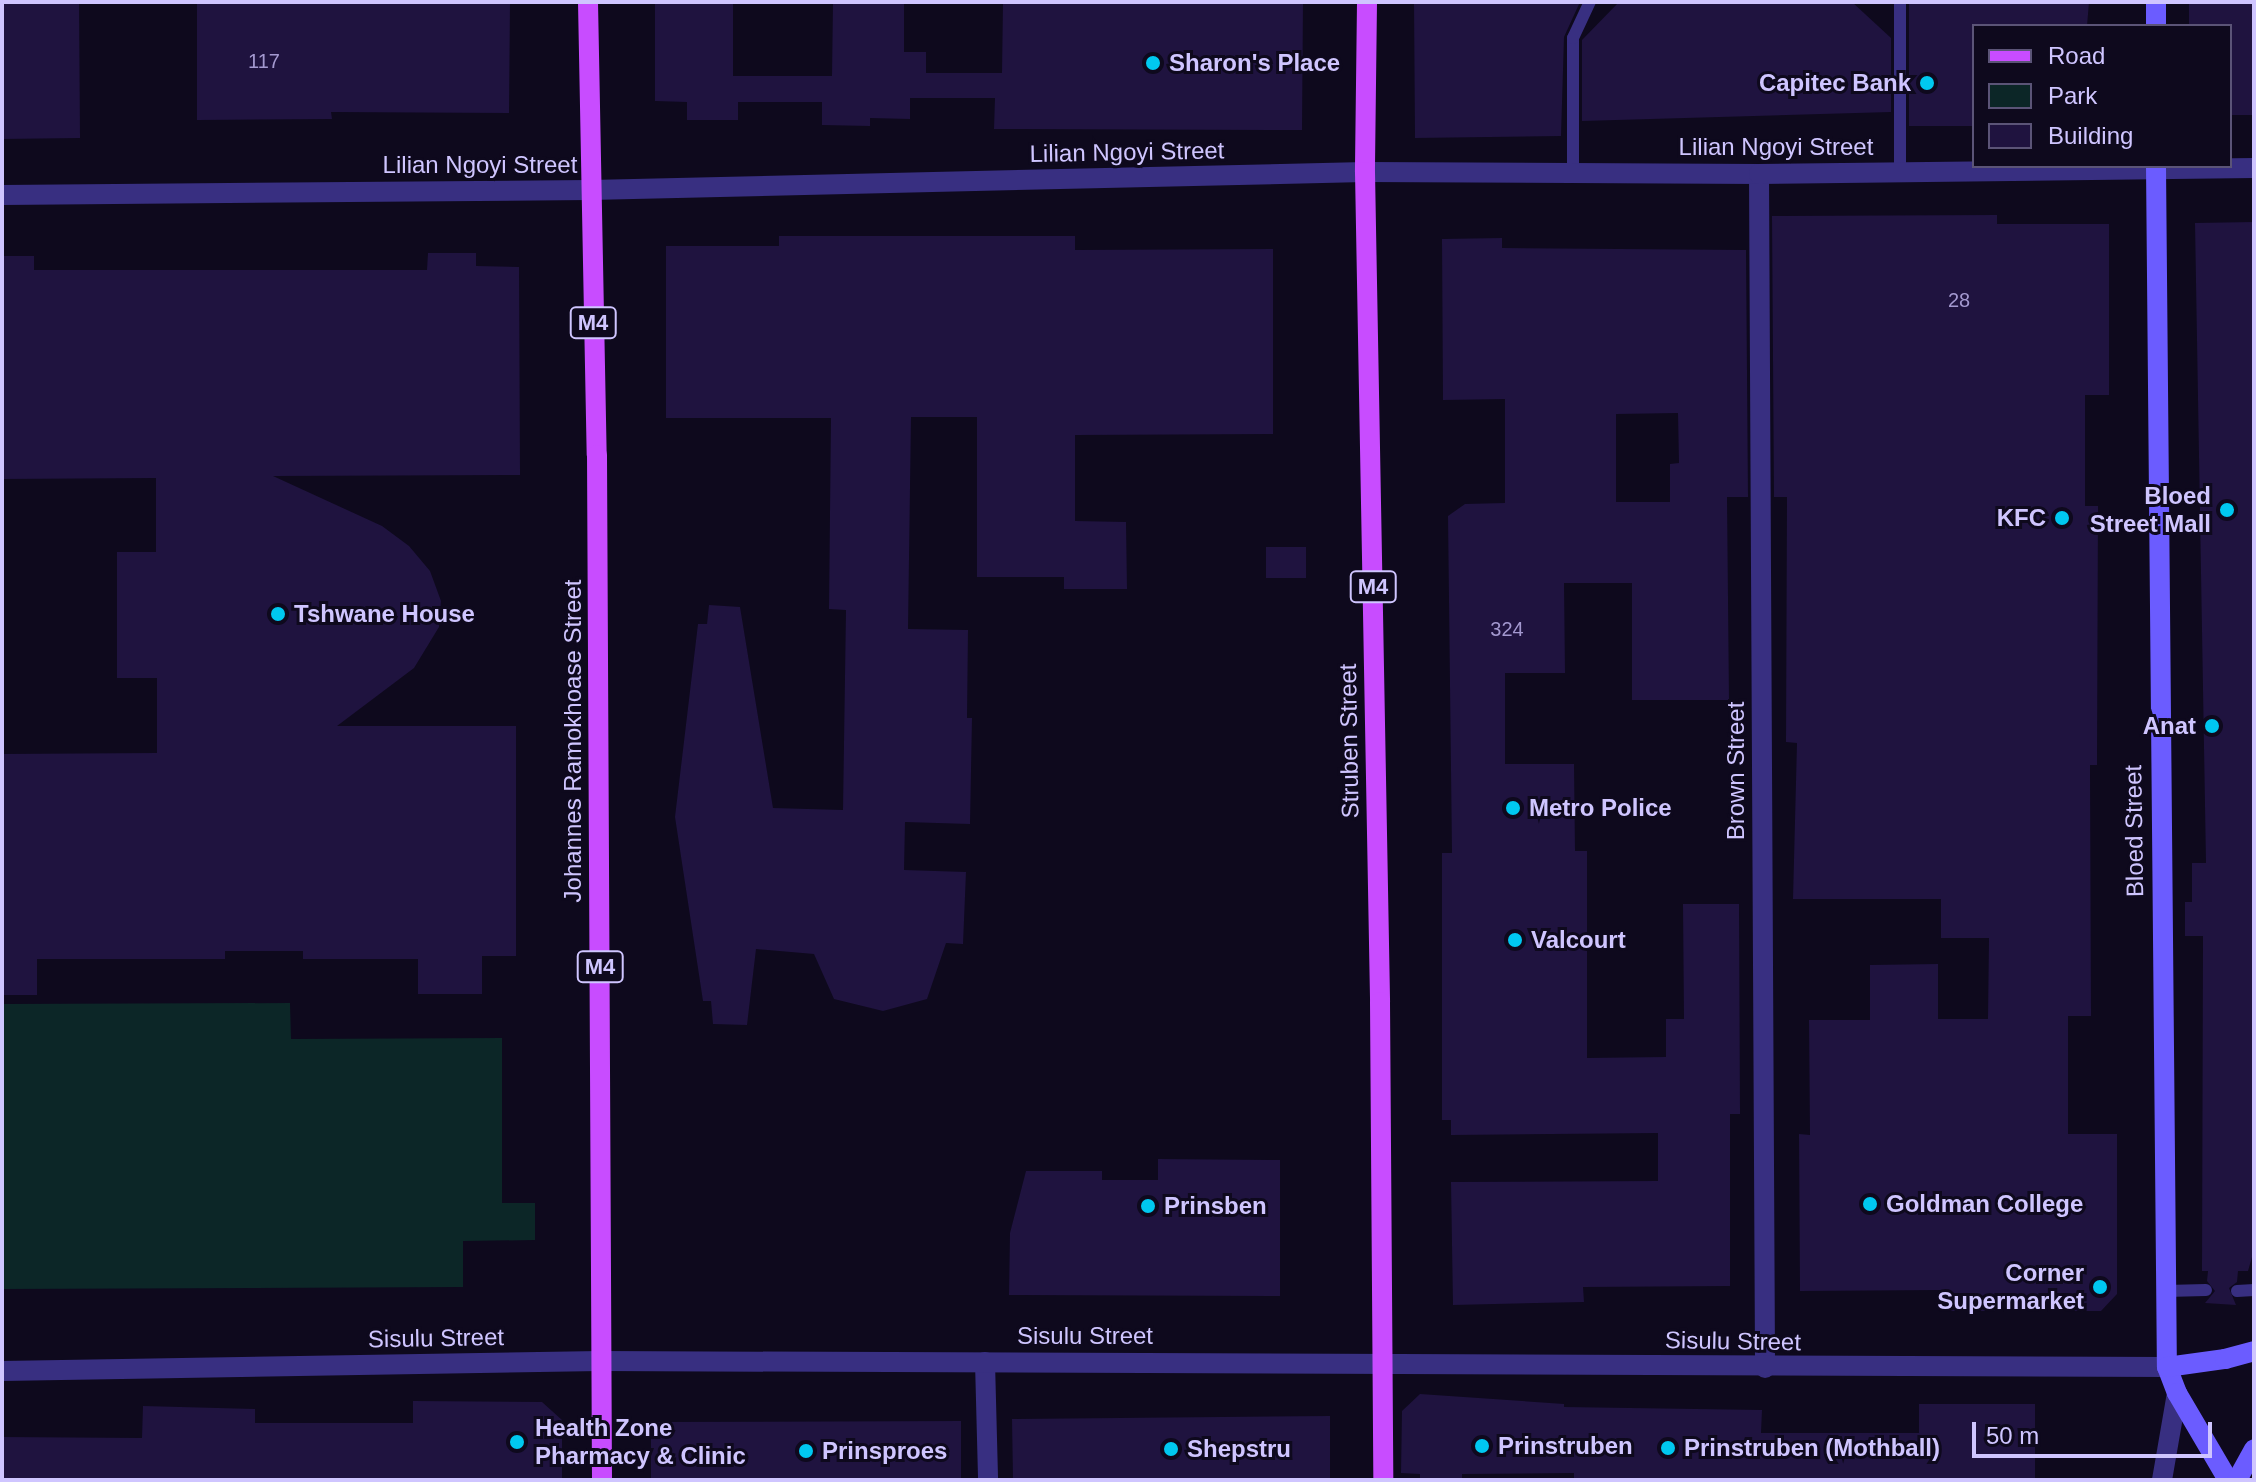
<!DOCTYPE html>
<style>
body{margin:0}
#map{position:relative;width:2256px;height:1482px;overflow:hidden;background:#0e091d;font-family:Arial,sans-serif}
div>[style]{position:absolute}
.green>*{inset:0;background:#0c2627}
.building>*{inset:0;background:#1f133f}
.service>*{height:12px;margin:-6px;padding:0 6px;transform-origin:6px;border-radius:6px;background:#382f81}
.minor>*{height:20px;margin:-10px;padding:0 10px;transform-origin:10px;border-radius:10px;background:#382f81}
.tertiary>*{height:20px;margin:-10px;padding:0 10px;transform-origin:10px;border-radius:10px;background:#382f81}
.secondary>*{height:20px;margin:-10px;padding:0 10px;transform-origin:10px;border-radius:10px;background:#6b5cff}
.primary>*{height:20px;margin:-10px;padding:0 10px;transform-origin:10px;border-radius:10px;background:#c84cff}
.dots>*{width:22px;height:22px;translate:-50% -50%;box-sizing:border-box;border:4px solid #0e091d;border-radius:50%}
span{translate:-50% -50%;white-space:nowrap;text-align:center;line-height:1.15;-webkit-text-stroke:6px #0e091d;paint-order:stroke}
.number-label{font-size:20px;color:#a398cf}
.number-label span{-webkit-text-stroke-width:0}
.shield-label span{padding:2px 6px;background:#0e091d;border:2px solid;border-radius:6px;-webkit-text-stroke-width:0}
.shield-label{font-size:22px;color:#cfc5ff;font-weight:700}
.poi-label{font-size:24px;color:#cfc5ff;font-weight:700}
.left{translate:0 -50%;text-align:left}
.right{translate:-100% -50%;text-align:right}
.street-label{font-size:24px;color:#cfc5ff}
.frame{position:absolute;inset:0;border:4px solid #cfc5ff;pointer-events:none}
.legend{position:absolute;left:1972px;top:24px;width:260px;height:144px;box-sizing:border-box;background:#0e091d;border:2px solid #5b5477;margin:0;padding:10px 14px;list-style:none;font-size:24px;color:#cfc5ff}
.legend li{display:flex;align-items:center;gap:16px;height:40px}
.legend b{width:40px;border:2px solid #5b5477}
.scale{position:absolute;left:1972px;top:1422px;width:240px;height:36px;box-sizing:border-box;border:4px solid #cfc5ff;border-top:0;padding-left:10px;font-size:24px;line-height:28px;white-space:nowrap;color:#cfc5ff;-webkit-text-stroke:6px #0e091d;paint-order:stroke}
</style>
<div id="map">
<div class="green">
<div style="clip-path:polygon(290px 1003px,291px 1039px,502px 1038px,502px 1203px,535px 1203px,535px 1240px,463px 1241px,463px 1287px,2px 1289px,2px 1004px)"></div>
</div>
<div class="building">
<div style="clip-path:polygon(2px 2px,79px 2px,80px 138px,2px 139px)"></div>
<div style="clip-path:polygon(197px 2px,510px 2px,509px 113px,331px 112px,332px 119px,197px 120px)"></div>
<div style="clip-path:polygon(655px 2px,733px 2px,733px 76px,832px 76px,833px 2px,904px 2px,904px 52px,926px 52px,926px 73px,1002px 73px,1003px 2px,1303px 2px,1302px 130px,994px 129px,995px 98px,910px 98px,910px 119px,870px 118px,870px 126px,822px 125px,822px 102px,738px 102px,738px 120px,687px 120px,687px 102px,655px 101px)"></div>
<div style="clip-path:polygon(1414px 2px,1580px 2px,1564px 37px,1561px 136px,1415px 138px)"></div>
<div style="clip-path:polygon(1619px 2px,1852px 2px,1891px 38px,1891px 112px,1582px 121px,1582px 40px)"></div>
<div style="clip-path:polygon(1909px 2px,2089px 2px,2087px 26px,1974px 26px,1974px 126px,1909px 126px)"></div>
<div style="clip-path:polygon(2189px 2px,2254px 2px,2254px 115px,2230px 115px,2230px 26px,2189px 26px)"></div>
<div style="clip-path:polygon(1997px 215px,1997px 224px,2109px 224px,2109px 395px,2085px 395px,2085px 506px,2098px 506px,2097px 765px,2090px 765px,2091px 1016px,2068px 1016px,2068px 1134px,2117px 1134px,2117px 1294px,2101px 1311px,1941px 1311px,1941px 1290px,1800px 1291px,1799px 1134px,1810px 1135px,1809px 1020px,1870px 1020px,1870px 965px,1938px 964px,1938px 1019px,1988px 1019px,1989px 938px,1941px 938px,1941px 899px,1793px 899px,1797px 743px,1786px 742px,1787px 497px,1774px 497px,1772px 216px)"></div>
<div style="clip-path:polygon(2254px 222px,2254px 1250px,2248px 1271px,2238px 1271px,2237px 1282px,2229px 1288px,2236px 1305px,2205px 1303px,2215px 1291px,2207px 1281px,2208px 1271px,2202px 1271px,2203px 936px,2185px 936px,2185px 902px,2192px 902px,2192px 863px,2206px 863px,2195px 223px)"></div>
<div style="clip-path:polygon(779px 236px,1075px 236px,1075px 250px,1273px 249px,1273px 434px,1075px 435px,1075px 521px,1126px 522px,1127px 589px,1064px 589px,1064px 577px,977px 577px,977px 417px,911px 417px,908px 629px,968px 630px,967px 718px,972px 718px,970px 824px,905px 822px,904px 870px,966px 872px,963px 944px,946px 943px,927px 999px,883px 1011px,834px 999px,814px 954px,756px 949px,747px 1025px,713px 1024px,711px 1001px,703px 1001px,675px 817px,698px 624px,707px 624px,709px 605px,740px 607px,773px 808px,843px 810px,846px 610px,829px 609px,831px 418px,666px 418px,666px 246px,779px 246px)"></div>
<div style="clip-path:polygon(evenodd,1502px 238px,1502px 248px,1746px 250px,1748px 497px,1727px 497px,1729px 700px,1632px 700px,1632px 583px,1564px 583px,1565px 673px,1505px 673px,1505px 764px,1574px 764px,1575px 851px,1587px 851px,1587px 1058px,1666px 1057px,1666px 1019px,1684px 1019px,1683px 904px,1739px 904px,1740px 1114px,1730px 1114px,1730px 1286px,1583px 1287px,1584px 1302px,1453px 1305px,1451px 1182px,1658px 1181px,1658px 1133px,1451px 1135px,1451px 1120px,1442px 1120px,1442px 853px,1452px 853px,1448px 516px,1465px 504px,1505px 503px,1505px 399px,1443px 400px,1442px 239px,1502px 238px,1678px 413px,1679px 463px,1670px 464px,1670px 502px,1616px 502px,1616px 414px,1678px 413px)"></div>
<div style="clip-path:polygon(428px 253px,476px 253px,476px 266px,519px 267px,520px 475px,273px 476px,382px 526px,409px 546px,430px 571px,441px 601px,439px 627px,414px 668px,337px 726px,516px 726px,516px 956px,482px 956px,482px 994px,418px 994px,418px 959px,303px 959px,303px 951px,225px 951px,225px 959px,37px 959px,37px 995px,2px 995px,2px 754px,157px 753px,157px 678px,117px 678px,117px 552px,156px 552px,156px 478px,2px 479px,2px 256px,34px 256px,34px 270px,427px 270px)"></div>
<div style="clip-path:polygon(1266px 547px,1306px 547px,1306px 578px,1266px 578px)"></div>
<div style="clip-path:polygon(1158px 1159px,1280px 1160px,1280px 1296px,1009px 1295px,1010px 1233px,1026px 1171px,1102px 1171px,1102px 1180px,1158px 1180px)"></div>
<div style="clip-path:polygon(1420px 1394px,1564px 1404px,1564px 1407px,1762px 1410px,1761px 1433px,1919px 1433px,1919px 1404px,2035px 1404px,2035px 1480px,1574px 1480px,1574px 1473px,1462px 1474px,1462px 1480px,1420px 1480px,1420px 1474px,1401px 1473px,1402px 1411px)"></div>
<div style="clip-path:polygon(413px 1401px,542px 1402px,562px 1420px,562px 1480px,2px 1480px,2px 1437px,142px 1438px,143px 1406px,255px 1409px,255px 1423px,413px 1423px)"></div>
<div style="clip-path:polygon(1330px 1416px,1330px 1480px,1013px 1480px,1012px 1419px)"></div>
<div style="clip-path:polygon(961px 1421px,961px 1480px,651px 1480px,651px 1422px)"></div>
</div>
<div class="service">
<div style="left:1900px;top:2px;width:170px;rotate:90deg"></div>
<div style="left:1573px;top:172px;width:134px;rotate:-90deg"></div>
<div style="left:1573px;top:38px;width:40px;rotate:-65deg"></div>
<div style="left:2166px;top:1291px;width:40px;rotate:-1.4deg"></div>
<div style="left:2237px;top:1291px;width:17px;rotate:-3deg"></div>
</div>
<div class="minor">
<div style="left:1759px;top:174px;width:1194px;rotate:89.71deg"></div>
<div style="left:985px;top:1362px;width:118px;rotate:88.5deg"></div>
</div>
<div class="tertiary">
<div style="left:2px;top:195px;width:588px;rotate:-0.49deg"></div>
<div style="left:590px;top:190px;width:775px;rotate:-1.33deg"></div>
<div style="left:1365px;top:172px;width:394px;rotate:0.3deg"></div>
<div style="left:1759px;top:174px;width:495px;rotate:-0.7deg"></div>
<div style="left:2px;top:1371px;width:598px;rotate:-0.96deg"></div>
<div style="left:600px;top:1361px;width:1567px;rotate:0.22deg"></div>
<div style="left:2162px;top:1480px;width:88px;rotate:-80.2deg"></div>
</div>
<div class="secondary">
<div style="left:2156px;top:2px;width:24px;rotate:90deg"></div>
<div style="left:2156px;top:166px;width:1201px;rotate:89.48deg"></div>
<div style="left:2167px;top:1367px;width:28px;rotate:69deg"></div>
<div style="left:2177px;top:1393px;width:101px;rotate:59.6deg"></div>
<div style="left:2167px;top:1367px;width:59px;rotate:-7.9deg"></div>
<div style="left:2225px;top:1359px;width:30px;rotate:-15deg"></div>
<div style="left:2237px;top:1480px;width:35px;rotate:-61deg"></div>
</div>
<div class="primary">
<div style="left:588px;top:2px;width:453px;rotate:88.9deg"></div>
<div style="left:597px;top:455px;width:1025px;rotate:89.72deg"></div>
<div style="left:1367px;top:2px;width:170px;rotate:90.7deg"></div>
<div style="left:1365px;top:172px;width:830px;rotate:88.96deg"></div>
<div style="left:1380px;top:1002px;width:478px;rotate:89.6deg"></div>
</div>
<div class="dots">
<div style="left:1153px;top:63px;background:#00c8f0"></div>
<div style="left:1927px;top:83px;background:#00c8f0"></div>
<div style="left:2227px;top:510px;background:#00c8f0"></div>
<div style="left:2062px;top:518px;background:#00c8f0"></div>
<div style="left:278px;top:614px;background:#00c8f0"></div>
<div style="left:2212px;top:726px;background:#00c8f0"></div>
<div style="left:1513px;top:808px;background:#00c8f0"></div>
<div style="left:1515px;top:940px;background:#00c8f0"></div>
<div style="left:1870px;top:1204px;background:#00c8f0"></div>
<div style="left:1148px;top:1206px;background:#00c8f0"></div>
<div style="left:2100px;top:1287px;background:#00c8f0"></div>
<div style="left:517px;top:1442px;background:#00c8f0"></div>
<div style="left:1482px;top:1446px;background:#00c8f0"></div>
<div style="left:1668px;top:1448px;background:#00c8f0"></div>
<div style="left:1171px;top:1449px;background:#00c8f0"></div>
<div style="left:806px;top:1451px;background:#00c8f0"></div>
</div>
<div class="number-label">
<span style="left:264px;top:61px">117</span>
<span style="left:1959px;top:300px">28</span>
<span style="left:1507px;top:629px">324</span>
</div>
<div class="shield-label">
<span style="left:593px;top:323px">M4</span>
<span style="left:1373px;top:587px">M4</span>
<span style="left:600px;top:967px">M4</span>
</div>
<div class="poi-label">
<span class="left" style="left:1169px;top:63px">Sharon's Place</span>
<span class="right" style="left:1911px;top:83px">Capitec Bank</span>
<span class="right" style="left:2211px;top:510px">Bloed<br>Street Mall</span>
<span class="right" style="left:2046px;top:518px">KFC</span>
<span class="left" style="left:294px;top:614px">Tshwane House</span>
<span class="right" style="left:2196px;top:726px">Anat</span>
<span class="left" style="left:1529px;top:808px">Metro Police</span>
<span class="left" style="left:1531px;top:940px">Valcourt</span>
<span class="left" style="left:1886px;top:1204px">Goldman College</span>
<span class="left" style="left:1164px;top:1206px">Prinsben</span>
<span class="right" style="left:2084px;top:1287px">Corner<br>Supermarket</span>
<span class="left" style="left:535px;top:1442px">Health Zone<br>Pharmacy &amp; Clinic</span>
<span class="left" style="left:1498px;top:1446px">Prinstruben</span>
<span class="left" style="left:1684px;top:1448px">Prinstruben (Mothball)</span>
<span class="left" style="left:1187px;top:1449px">Shepstru</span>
<span class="left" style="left:822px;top:1451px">Prinsproes</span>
</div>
<div class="street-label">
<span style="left:1776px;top:147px">Lilian Ngoyi Street</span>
<span style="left:1127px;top:152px;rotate:-1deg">Lilian Ngoyi Street</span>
<span style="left:480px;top:165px">Lilian Ngoyi Street</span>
<span style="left:573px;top:741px;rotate:-90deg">Johannes Ramokhoase Street</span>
<span style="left:1349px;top:741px;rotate:-91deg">Struben Street</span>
<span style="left:1736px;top:771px;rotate:-90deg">Brown Street</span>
<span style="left:2134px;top:831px;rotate:-91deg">Bloed Street</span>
<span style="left:1085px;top:1336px">Sisulu Street</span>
<span style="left:436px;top:1338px;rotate:-1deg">Sisulu Street</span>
<span style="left:1733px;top:1341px;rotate:1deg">Sisulu Street</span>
</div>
<div class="frame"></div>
<ul class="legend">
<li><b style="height:10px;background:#c84cff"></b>Road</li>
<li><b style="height:22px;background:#0c2627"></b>Park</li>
<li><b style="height:22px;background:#1f133f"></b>Building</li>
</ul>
<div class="scale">50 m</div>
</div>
